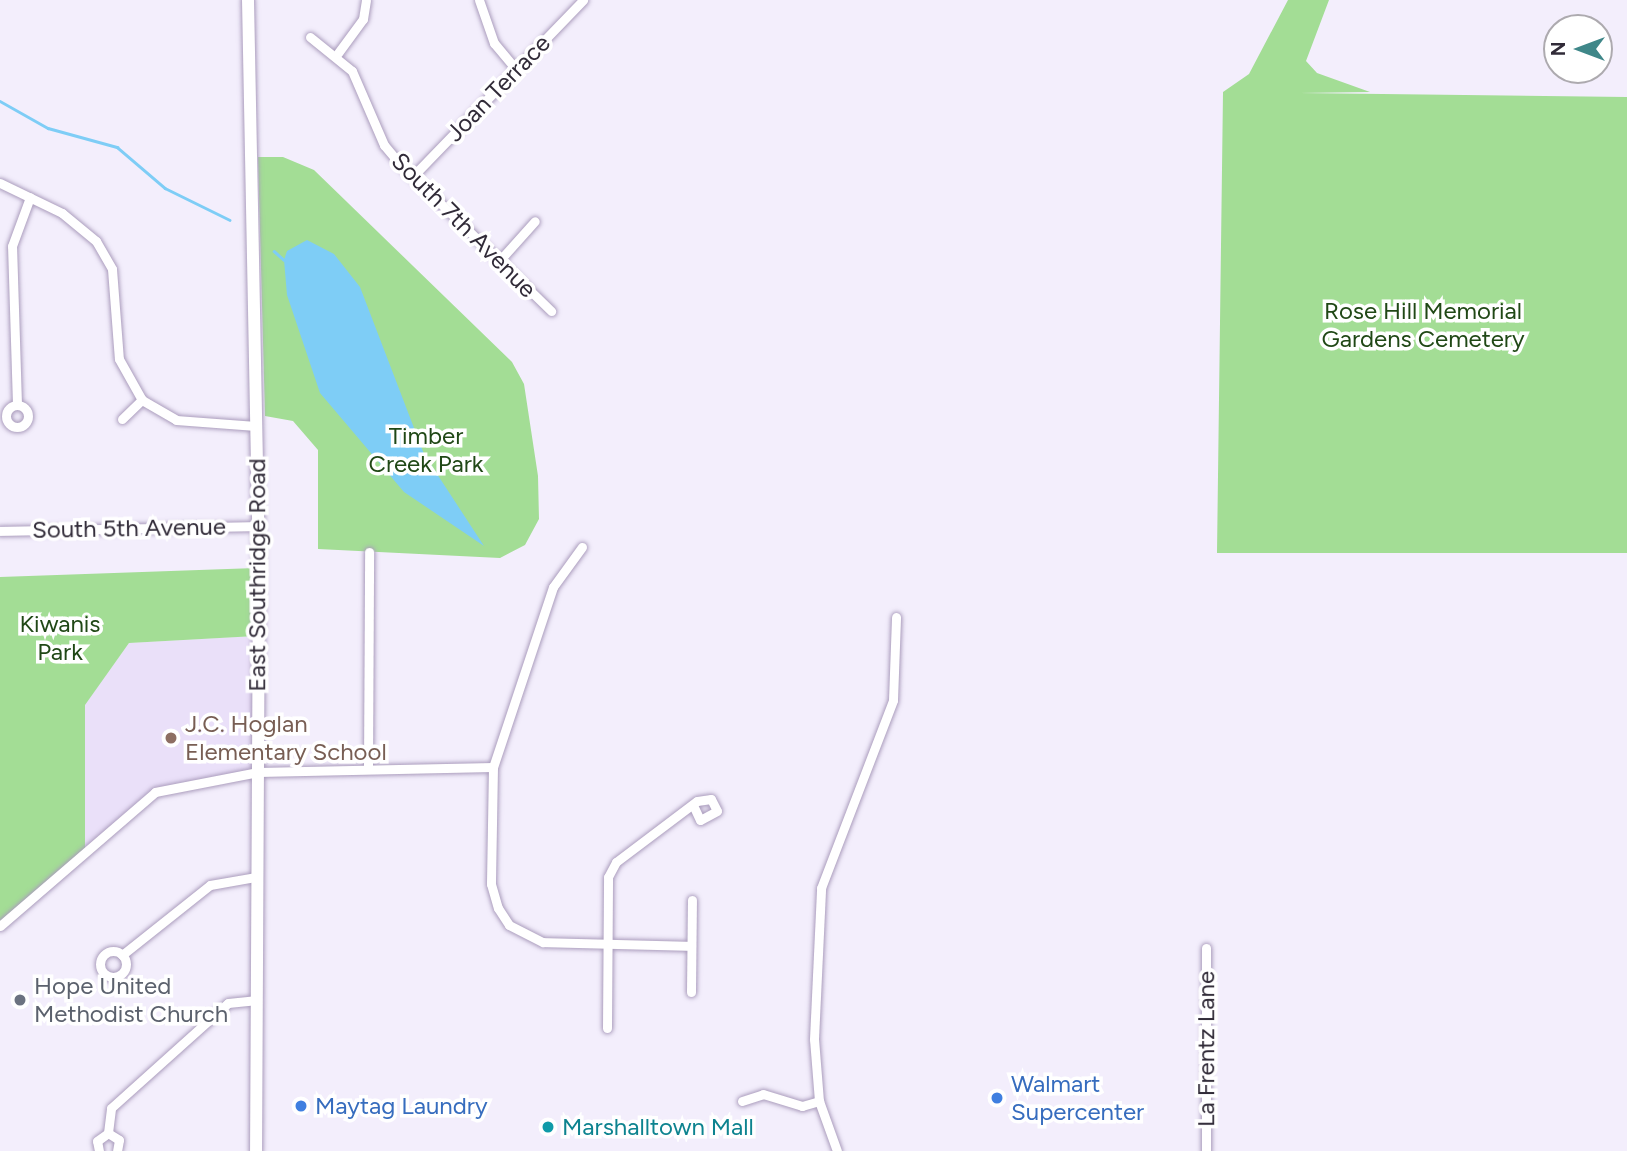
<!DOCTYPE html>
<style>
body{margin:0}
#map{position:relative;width:1627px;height:1151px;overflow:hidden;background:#f3eefc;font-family:Figtree,sans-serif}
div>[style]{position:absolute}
.built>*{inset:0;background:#eae0f9}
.green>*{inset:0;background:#a3dd95}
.water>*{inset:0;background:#7ecdf6}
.stream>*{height:2.5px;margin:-1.25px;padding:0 1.25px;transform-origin:1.25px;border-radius:1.25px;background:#7ecdf6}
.roads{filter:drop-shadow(0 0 2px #ab9dbd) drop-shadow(0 0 2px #ab9dbd)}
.street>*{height:9px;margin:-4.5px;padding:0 4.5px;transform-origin:4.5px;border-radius:4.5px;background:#fff}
.street>.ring{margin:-4.5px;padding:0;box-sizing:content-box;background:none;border:9px solid #fff;border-radius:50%}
.secondary>*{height:12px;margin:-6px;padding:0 6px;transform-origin:6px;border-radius:6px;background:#fff}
.dots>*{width:19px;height:19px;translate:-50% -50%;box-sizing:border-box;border:4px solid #fff;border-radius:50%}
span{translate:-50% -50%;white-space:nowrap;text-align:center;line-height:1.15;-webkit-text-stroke:7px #fff;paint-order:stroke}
.street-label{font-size:24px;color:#312b38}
.park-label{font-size:24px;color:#204816}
.education-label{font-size:24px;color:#785e54}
.left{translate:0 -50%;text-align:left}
.worship-label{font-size:24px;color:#5b616d}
.shop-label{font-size:24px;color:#366cbe}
.culture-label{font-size:24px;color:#0d838f}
.north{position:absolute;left:1543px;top:14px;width:70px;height:70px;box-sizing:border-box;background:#fff;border:2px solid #adaaaf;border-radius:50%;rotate:270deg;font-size:19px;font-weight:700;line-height:28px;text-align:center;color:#312b38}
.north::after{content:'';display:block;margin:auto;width:24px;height:32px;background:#3f8789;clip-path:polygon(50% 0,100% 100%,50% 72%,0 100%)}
</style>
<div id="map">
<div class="built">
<div style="clip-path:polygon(258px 636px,258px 772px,164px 790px,85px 850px,85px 704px,129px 643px)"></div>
</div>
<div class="green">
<div style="clip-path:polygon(1288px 0,1329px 0,1306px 61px,1317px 73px,1370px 92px,1300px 93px,1627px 97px,1627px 553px,1217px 553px,1223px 92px,1249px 74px)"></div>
<div style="clip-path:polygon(258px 157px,283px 157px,314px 170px,512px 362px,524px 384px,538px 476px,539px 519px,525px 545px,500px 558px,318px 549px,318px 450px,293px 421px,265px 416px)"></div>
<div style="clip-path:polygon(259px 568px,258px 636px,129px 643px,85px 705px,85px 850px,0 926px,0 577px)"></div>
</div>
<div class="water">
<div style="clip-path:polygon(307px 240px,334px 254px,360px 287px,424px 454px,484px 546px,404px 492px,320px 393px,287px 295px,284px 260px,287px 251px)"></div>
</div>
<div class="stream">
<div style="left:0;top:101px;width:55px;rotate:29.4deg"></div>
<div style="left:48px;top:128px;width:72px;rotate:15.4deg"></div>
<div style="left:117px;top:147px;width:63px;rotate:40.5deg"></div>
<div style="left:165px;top:188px;width:72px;rotate:26.2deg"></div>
<div style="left:274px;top:251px;width:13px;rotate:42deg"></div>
</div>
<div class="roads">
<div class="street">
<div style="left:479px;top:0;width:46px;rotate:70.8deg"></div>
<div style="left:494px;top:43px;width:34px;rotate:50deg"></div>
<div style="left:310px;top:37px;width:54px;rotate:39deg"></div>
<div style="left:352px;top:71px;width:81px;rotate:66.6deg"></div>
<div style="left:384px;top:145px;width:25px;rotate:50deg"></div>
<div style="left:400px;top:164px;width:211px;rotate:44.2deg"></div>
<div style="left:338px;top:53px;width:42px;rotate:-53.7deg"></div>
<div style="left:363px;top:19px;width:19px;rotate:-81deg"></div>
<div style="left:413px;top:176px;width:245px;rotate:-46deg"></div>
<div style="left:0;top:183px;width:69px;rotate:25.8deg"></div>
<div style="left:62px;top:213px;width:44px;rotate:39.5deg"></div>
<div style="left:96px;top:241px;width:32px;rotate:60deg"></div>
<div style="left:112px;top:269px;width:90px;rotate:85.6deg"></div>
<div style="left:119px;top:359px;width:47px;rotate:60.7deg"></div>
<div style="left:142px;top:400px;width:39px;rotate:30deg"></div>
<div style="left:176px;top:420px;width:80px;rotate:4.3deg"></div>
<div style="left:500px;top:260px;width:52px;rotate:-48.1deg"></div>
<div style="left:17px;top:404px;width:158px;rotate:-91.8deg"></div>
<div style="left:12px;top:246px;width:52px;rotate:-69.8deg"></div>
<div class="ring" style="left:6px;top:405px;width:13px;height:13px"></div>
<div style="left:122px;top:419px;width:28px;rotate:-44deg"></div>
<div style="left:0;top:531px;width:258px;rotate:-1.1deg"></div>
<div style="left:582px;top:547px;width:49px;rotate:125.9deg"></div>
<div style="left:553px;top:587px;width:190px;rotate:108.4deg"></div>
<div style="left:493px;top:767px;width:117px;rotate:91deg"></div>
<div style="left:491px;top:884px;width:25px;rotate:74deg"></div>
<div style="left:498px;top:908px;width:20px;rotate:57deg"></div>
<div style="left:509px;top:925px;width:38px;rotate:27deg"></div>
<div style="left:543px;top:942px;width:148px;rotate:1.5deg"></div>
<div style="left:368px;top:769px;width:217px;rotate:-89.7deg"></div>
<div style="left:0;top:926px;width:205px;rotate:-40.8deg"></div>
<div style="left:155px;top:792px;width:105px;rotate:-11deg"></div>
<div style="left:258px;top:772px;width:235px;rotate:-1.2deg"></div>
<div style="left:1206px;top:948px;width:203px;rotate:90deg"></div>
<div class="ring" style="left:100px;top:951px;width:17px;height:17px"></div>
<div style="left:122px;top:955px;width:112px;rotate:-38.5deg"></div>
<div style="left:210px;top:885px;width:47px;rotate:-9.9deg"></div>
<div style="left:691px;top:992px;width:92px;rotate:-89.4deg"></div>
<div style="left:607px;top:1028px;width:151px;rotate:-89.6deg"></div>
<div style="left:608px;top:877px;width:17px;rotate:-62deg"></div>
<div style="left:616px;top:862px;width:101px;rotate:-37deg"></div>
<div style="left:697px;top:801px;width:14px;rotate:-8deg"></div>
<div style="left:711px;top:799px;width:13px;rotate:63deg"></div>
<div style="left:717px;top:811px;width:19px;rotate:152deg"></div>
<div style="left:700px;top:820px;width:14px;rotate:-115deg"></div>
<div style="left:742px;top:1101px;width:22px;rotate:-18deg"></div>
<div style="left:763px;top:1094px;width:41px;rotate:17.1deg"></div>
<div style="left:802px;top:1106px;width:18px;rotate:-16deg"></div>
<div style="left:108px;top:1133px;width:25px;rotate:-83deg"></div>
<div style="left:111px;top:1108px;width:157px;rotate:-41.9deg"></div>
<div style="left:228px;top:1003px;width:27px;rotate:-6deg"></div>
<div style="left:108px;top:1133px;width:13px;rotate:32deg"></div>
<div style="left:119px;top:1140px;width:11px;rotate:100deg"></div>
<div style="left:99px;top:1151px;width:10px;rotate:-101deg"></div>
<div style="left:97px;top:1141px;width:14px;rotate:-36deg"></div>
<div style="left:837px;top:1151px;width:53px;rotate:-109.8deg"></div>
<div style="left:819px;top:1101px;width:62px;rotate:-94.6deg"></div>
<div style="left:814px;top:1039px;width:151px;rotate:-87.3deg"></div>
<div style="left:821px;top:888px;width:201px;rotate:-69deg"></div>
<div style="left:893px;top:700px;width:83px;rotate:-87.9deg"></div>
</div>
<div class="secondary">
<div style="left:248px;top:0;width:568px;rotate:88.89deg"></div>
<div style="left:259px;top:568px;width:583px;rotate:90.29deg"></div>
</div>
</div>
<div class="dots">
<div style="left:171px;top:738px;background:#8d6e63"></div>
<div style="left:20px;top:1000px;background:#6b7280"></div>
<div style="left:997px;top:1098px;background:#3f7fe0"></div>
<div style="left:301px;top:1106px;background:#3f7fe0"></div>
<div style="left:548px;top:1127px;background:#0f9aa8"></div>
</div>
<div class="street-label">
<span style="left:498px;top:88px;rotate:-46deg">Joan Terrace</span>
<span style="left:464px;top:225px;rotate:45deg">South 7th Avenue</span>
<span style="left:129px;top:528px;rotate:-1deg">South 5th Avenue</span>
<span style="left:257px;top:575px;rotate:-90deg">East Southridge Road</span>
<span style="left:1206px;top:1049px;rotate:-90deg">La Frentz Lane</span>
</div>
<div class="park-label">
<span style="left:1423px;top:325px">Rose Hill Memorial<br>Gardens Cemetery</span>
<span style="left:426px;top:450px">Timber<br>Creek Park</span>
<span style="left:60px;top:638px">Kiwanis<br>Park</span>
</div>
<div class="education-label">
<span class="left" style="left:185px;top:738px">J.C. Hoglan<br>Elementary School</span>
</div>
<div class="worship-label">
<span class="left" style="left:34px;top:1000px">Hope United<br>Methodist Church</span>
</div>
<div class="shop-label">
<span class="left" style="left:1011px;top:1098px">Walmart<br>Supercenter</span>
<span class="left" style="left:315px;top:1106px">Maytag Laundry</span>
</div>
<div class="culture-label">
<span class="left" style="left:562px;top:1127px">Marshalltown Mall</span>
</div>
<div class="north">N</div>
</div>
